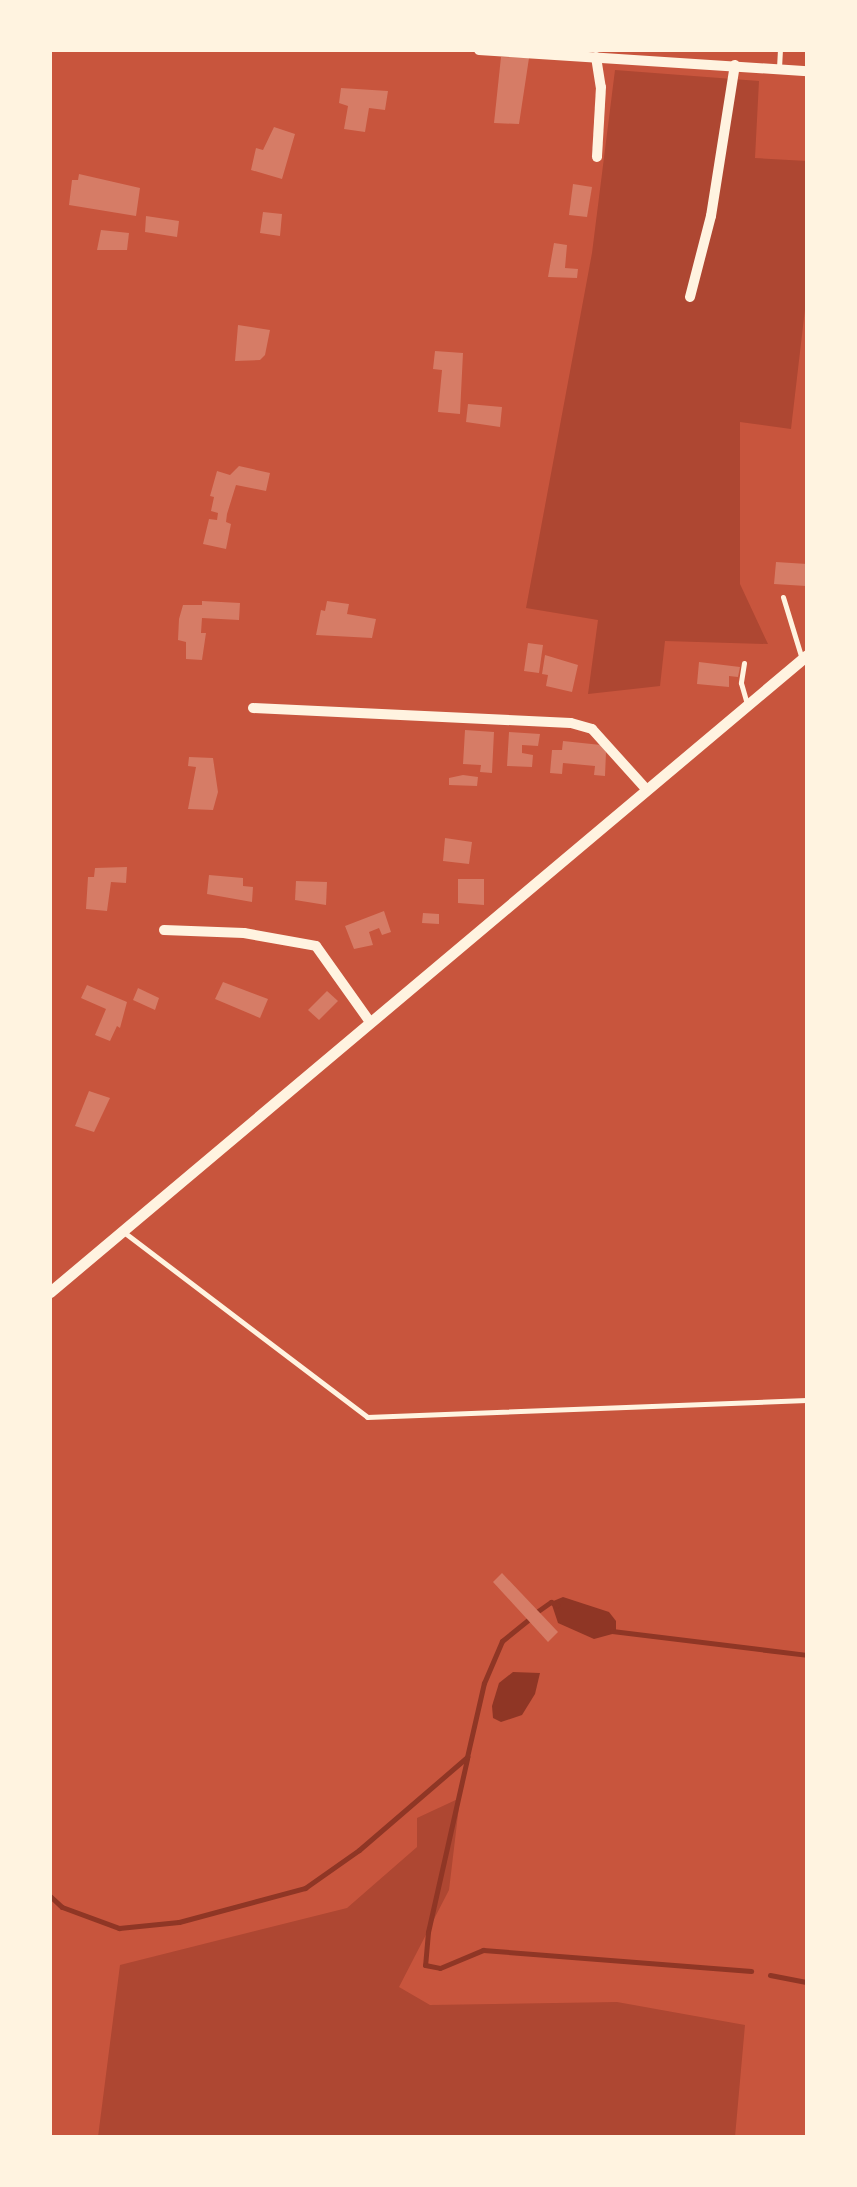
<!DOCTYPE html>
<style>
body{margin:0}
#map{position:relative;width:857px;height:2187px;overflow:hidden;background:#c8553d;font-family:"Open Sans",sans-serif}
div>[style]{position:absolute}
.green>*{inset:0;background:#ae4732}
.water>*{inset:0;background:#8f3625}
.stream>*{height:5px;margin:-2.5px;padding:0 2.5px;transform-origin:2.5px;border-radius:2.5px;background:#8f3625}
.building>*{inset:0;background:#d67c66}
.service>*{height:5px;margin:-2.5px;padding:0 2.5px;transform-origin:2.5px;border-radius:2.5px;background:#fff3e0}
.minor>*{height:10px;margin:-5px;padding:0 5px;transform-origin:5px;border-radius:5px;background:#fff3e0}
.tertiary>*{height:11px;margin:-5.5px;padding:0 5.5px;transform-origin:5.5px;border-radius:5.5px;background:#fff3e0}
span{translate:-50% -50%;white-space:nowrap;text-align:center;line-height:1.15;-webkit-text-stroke:8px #fff3e0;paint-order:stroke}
.frame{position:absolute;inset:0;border:52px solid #fff3e0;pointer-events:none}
</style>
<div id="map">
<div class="green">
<div style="clip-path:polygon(615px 70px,759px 81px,755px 158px,807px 161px,807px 292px,791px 429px,740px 422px,740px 584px,768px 644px,665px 641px,660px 686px,588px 694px,598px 620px,526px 608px,592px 253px)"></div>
<div style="clip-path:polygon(460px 1798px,449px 1890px,399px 1987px,430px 2005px,617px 2002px,745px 2025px,735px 2137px,98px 2137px,120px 1965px,347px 1908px,417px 1847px,417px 1818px)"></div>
</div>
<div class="water">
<div style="clip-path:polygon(563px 1597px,609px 1612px,616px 1621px,616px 1633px,594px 1639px,558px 1623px,551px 1602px)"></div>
<div style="clip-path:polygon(513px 1672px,540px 1673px,535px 1694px,522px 1715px,501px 1722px,493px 1718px,492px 1706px,499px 1683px)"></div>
</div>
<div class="stream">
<div style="left:538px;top:1611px;width:16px;rotate:-35deg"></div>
<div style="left:551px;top:1602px;width:7px;rotate:27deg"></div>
<div style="left:612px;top:1631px;width:196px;rotate:7deg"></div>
<div style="left:467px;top:1759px;width:177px;rotate:102.7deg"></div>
<div style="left:428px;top:1932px;width:33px;rotate:95deg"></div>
<div style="left:425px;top:1965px;width:15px;rotate:11deg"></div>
<div style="left:440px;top:1968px;width:47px;rotate:-22.7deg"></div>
<div style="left:483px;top:1950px;width:269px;rotate:4.5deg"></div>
<div style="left:50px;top:1896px;width:16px;rotate:43deg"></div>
<div style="left:62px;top:1907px;width:61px;rotate:20.2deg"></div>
<div style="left:119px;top:1928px;width:60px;rotate:-5.7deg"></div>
<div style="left:179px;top:1922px;width:131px;rotate:-15.1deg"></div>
<div style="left:305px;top:1888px;width:66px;rotate:-35.1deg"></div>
<div style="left:359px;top:1850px;width:143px;rotate:-40.7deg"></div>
<div style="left:467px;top:1757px;width:76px;rotate:-77.1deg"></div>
<div style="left:484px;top:1683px;width:46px;rotate:-66.8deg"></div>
<div style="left:502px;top:1641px;width:33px;rotate:-39deg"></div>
<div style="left:770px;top:1975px;width:38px;rotate:11deg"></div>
</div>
<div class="building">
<div style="clip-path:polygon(501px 57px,529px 58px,519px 124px,494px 123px)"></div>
<div style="clip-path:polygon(341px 88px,388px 91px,385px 110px,369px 108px,365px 132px,344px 129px,348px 106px,339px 103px)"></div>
<div style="clip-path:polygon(274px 127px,295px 134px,282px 179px,251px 170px,256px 148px,263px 150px)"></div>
<div style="clip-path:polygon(79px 174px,140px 188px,136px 216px,69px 205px,72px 180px,78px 180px)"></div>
<div style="clip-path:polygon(573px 184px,592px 187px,587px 217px,569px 215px)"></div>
<div style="clip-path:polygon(263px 212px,282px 214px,280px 236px,260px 233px)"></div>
<div style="clip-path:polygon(146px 216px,179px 221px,177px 237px,145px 232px)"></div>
<div style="clip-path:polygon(101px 230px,129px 233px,127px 250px,97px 250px)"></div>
<div style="clip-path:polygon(554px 243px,567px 245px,565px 268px,578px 269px,577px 278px,548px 277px)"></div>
<div style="clip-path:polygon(238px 325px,270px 330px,265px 355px,260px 360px,235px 361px)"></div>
<div style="clip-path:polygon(435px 351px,463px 353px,460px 414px,438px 412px,442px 370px,433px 369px)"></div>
<div style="clip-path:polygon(468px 404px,502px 407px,500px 427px,466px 422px)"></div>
<div style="clip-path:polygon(239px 466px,270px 473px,266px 491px,236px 485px,227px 514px,226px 522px,231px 524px,226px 549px,203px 544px,209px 519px,217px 520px,218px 513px,211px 511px,214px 497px,210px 496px,217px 471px,230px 475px)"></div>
<div style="clip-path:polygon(776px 562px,807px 564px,806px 586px,774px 584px)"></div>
<div style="clip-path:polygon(202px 601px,240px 603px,239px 620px,202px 618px,201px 633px,206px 633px,202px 660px,186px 659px,186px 642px,178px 640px,179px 619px,183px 605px,202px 605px)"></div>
<div style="clip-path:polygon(327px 601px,349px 604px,347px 614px,376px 619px,372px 638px,316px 635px,321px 610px,325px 611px)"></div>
<div style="clip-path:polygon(528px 643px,543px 645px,539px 673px,524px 671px)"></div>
<div style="clip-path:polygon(545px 655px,578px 665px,572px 692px,546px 686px,548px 675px,542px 674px)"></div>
<div style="clip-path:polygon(699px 662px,740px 667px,738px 677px,729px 676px,729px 687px,697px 684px)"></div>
<div style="clip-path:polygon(465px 730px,494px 732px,492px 773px,480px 772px,481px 765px,463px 764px)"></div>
<div style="clip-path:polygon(509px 732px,540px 734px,538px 746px,522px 745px,522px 753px,533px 755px,532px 767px,507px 766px)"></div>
<div style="clip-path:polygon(563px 741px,601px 745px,606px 752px,605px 776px,594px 775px,595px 766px,563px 763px,562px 774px,550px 773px,552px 750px,562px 750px)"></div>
<div style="clip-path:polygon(189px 757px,213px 758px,218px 792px,213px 810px,188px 809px,196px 767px,188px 766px)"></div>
<div style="clip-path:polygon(463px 775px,478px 777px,477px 786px,449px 785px,449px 778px)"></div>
<div style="clip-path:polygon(445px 838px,472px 842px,469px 864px,443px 861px)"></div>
<div style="clip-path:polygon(127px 867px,126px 883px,111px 882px,107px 911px,86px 909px,88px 877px,94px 877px,95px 868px)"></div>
<div style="clip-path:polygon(209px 875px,243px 878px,243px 886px,253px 887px,252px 902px,207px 894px)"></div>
<div style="clip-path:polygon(458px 879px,484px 879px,484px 905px,458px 903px)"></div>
<div style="clip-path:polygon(296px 881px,327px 882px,326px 905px,295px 900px)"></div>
<div style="clip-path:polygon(384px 911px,391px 932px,382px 935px,379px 928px,369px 932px,373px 945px,354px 949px,345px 926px)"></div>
<div style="clip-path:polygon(423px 913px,439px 914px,439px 924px,422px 923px)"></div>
<div style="clip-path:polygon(223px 982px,268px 999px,260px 1018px,215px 999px)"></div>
<div style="clip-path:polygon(87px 985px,127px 1002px,120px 1028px,117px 1026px,110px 1041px,95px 1035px,106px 1009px,81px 998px)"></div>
<div style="clip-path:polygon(138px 988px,159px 998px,155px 1010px,133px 1000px)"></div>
<div style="clip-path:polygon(327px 991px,338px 1001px,319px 1020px,308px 1010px)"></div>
<div style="clip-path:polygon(89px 1091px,110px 1098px,94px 1132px,75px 1126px)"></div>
<div style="clip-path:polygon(502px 1573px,558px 1632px,548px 1642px,493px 1582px)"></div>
</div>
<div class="service">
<div style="left:779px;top:68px;width:18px;rotate:-87deg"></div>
<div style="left:783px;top:597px;width:62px;rotate:73deg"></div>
<div style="left:744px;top:663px;width:20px;rotate:99deg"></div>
<div style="left:741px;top:683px;width:22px;rotate:74deg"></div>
<div style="left:125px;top:1233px;width:304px;rotate:37.2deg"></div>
<div style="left:367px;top:1417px;width:440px;rotate:-2.2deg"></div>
</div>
<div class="minor">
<div style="left:479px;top:50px;width:329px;rotate:3.7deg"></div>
<div style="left:596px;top:57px;width:30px;rotate:81deg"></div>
<div style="left:601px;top:87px;width:70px;rotate:93.3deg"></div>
<div style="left:690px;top:297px;width:84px;rotate:-75.5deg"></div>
<div style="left:711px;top:216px;width:153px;rotate:-81deg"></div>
<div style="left:253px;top:708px;width:318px;rotate:2.7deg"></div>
<div style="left:571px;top:723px;width:22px;rotate:16deg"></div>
<div style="left:592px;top:729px;width:81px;rotate:48deg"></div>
<div style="left:164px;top:930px;width:80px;rotate:2.1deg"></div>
<div style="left:244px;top:933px;width:73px;rotate:10.2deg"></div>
<div style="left:316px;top:946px;width:93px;rotate:54.6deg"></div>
</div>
<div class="tertiary">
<div style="left:50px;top:1292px;width:989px;rotate:-40.08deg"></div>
</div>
<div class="frame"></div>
</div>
